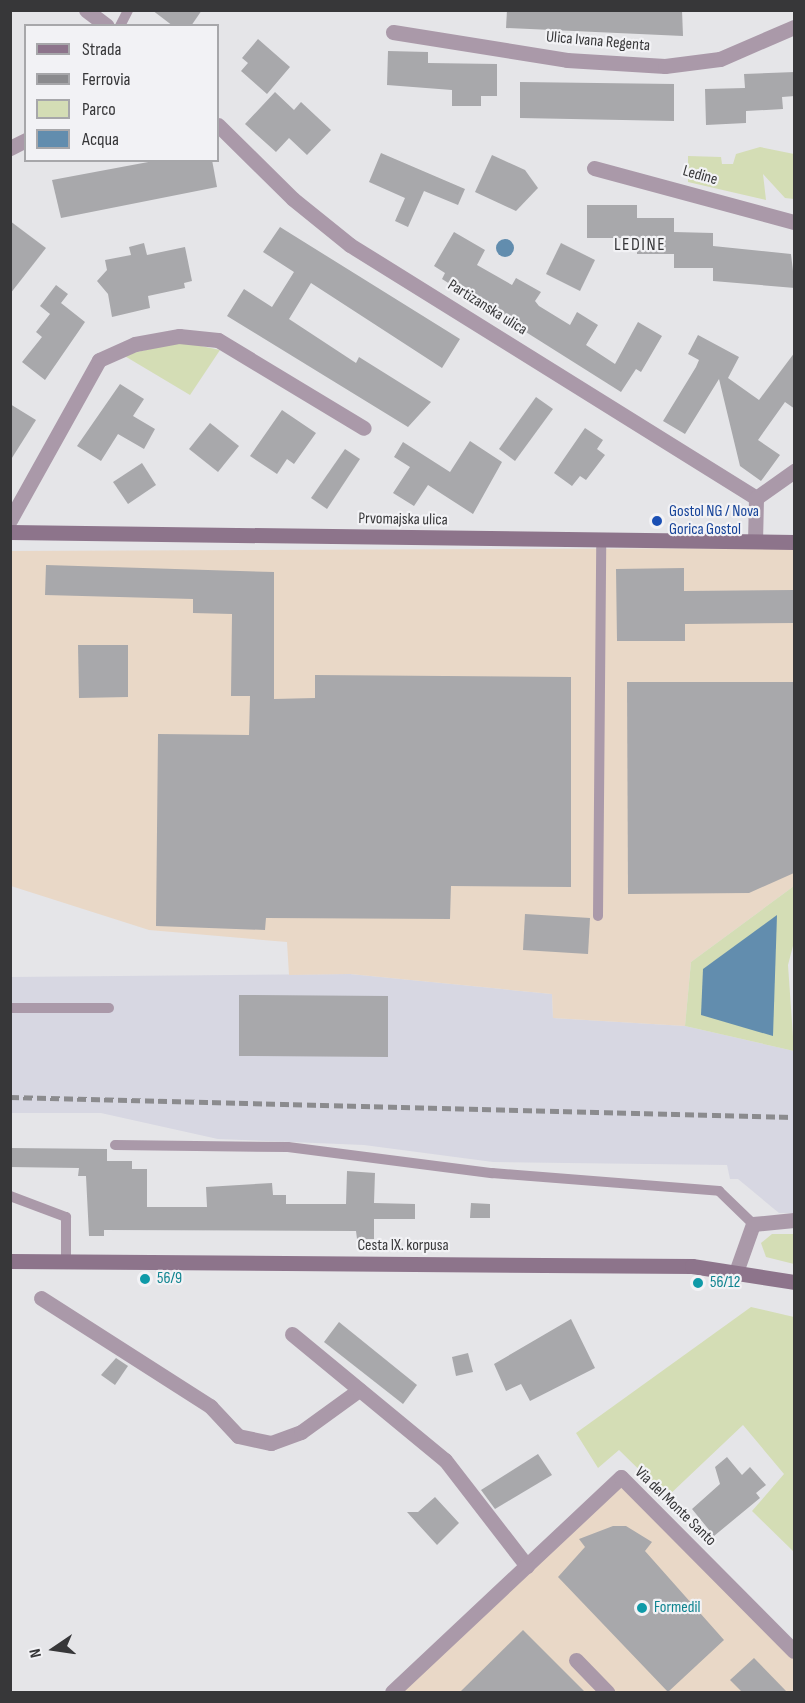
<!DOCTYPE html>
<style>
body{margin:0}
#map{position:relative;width:805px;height:1703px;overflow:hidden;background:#e5e5e8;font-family:"Sofia Sans Condensed",sans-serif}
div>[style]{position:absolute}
.built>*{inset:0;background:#d7d7e2}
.industrial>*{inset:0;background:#e9d8c7}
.green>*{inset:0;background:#d4ddb5}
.water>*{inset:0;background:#628dae}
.round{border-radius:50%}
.building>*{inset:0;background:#a8a8ab}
.lane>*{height:10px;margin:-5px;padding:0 5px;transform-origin:5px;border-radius:5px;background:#aa99a9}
.street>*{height:15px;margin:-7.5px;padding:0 7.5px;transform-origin:7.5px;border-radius:7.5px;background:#aa99a9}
.secondary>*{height:15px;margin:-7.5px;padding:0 7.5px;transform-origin:7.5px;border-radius:7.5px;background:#8d748b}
.rail>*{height:4.5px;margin-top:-2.25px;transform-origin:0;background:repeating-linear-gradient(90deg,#8b8b8e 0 9px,transparent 0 13.5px)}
.dots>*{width:16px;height:16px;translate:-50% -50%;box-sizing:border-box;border:3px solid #f2f2f5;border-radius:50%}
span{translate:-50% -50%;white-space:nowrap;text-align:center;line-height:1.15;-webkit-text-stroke:4.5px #f2f2f5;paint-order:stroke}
.street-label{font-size:16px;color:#373739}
.transit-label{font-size:16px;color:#164399}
.left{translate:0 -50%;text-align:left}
.culture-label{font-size:16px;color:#0d838f}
.neighbourhood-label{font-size:18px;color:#373739;letter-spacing:1.5px}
.frame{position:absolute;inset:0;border:12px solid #373739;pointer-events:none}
.legend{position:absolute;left:24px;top:24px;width:195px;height:138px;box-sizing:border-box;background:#f2f2f5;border:2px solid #a7a7aa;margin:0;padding:8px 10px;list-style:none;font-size:18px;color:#373739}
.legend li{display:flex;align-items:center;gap:12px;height:30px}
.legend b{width:30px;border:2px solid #a7a7aa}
.north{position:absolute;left:24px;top:1619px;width:60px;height:60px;-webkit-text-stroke:4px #f2f2f5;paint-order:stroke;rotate:257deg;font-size:16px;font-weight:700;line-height:24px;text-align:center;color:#373739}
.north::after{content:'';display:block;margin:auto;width:21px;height:27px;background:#373739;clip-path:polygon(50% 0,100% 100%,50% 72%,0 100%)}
</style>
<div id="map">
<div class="built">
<div style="clip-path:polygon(350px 974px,552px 994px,553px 1018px,685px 1026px,794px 1051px,794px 1213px,779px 1213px,738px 1179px,730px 1179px,727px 1165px,493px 1162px,364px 1145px,218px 1139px,101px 1113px,11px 1113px,10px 977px)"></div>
</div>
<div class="industrial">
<div style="clip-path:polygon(794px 548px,794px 886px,691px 962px,685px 1026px,553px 1018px,552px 994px,350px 974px,289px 975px,287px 942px,149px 930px,11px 886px,10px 551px)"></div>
<div style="clip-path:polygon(621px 1477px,794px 1651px,794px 1692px,392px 1692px)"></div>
</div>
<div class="green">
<div style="clip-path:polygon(760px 147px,794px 154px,794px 199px,785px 198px,763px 174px,766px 200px,688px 182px,688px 156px,721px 157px,722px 164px,733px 164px,736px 154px)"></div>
<div style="clip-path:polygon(182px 342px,220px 350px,190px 395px,123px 355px)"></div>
<div style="clip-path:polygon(794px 886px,794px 942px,788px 965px,794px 1051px,685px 1026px,691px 962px)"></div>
<div style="clip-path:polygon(772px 1234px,794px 1234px,794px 1264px,766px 1257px,761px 1243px)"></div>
<div style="clip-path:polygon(751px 1307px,794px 1317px,794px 1552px,752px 1511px,784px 1474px,743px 1425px,667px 1497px,619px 1450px,598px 1468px,576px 1433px)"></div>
</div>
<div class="water">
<div class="round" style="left:496px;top:239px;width:18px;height:18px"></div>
<div style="clip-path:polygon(777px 915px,773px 1036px,701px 1015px,703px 969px)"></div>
</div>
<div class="building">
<div style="clip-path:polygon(152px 10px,202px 10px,191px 26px,173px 26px)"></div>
<div style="clip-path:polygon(507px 10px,682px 10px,683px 36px,506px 28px)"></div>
<div style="clip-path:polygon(258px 39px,290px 67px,267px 94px,241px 71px,248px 63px,242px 58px)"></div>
<div style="clip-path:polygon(388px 51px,428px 52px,428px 63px,497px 64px,497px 96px,481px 96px,481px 106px,452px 106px,452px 90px,387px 85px)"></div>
<div style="clip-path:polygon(795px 72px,795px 96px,782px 97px,783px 109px,746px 111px,746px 123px,706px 125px,705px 89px,745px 88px,744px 74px)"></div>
<div style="clip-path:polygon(520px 82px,674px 84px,674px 121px,520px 118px)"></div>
<div style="clip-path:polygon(275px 92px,294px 110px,301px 102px,331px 130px,307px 155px,289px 138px,276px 152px,245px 124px)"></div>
<div style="clip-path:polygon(381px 153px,465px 189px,458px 205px,424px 191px,408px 227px,395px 221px,405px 198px,369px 182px)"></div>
<div style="clip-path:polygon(492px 155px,525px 170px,538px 188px,516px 211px,475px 192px)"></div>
<div style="clip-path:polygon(159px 160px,212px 160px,217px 187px,61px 218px,52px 180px)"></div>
<div style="clip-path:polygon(587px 205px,637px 205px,637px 218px,674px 218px,674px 232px,713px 233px,713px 246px,791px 254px,795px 288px,713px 281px,713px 268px,674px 268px,674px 254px,637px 254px,637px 238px,587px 238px)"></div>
<div style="clip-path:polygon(10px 221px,46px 248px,10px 294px)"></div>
<div style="clip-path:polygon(280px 227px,460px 339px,442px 368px,311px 283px,289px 319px,356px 363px,359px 357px,431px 402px,408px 427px,227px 316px,244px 289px,272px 307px,294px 272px,263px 252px)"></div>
<div style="clip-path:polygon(454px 232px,485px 250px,477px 265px,512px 285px,516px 278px,541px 292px,535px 301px,539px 306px,570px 325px,577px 312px,598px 325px,586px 345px,615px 364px,638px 322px,662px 336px,641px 372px,636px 369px,621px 392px,442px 279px,445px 273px,434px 266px)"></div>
<div style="clip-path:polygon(144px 243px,147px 255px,185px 247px,192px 281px,184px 283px,185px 288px,148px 296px,150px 308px,112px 317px,108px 294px,97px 281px,107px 270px,105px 260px,131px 255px,129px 247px)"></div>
<div style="clip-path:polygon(561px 243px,595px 260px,580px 291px,546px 274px)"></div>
<div style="clip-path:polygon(56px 285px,68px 294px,61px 303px,85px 322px,45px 380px,22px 362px,42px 337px,36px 332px,50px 314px,40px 306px)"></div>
<div style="clip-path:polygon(698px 335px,739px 357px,728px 378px,759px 400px,795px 352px,795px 409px,785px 402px,758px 440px,780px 455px,761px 481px,740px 466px,719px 379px,685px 434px,663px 421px,696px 367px,699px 360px,688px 354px)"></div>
<div style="clip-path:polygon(120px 384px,144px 399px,133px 416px,155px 429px,144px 449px,118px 434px,101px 461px,77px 446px)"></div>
<div style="clip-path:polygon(536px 397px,553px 409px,515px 461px,499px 449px)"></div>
<div style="clip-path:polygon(10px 404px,36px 420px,10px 461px)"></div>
<div style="clip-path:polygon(282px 410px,316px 433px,294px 464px,287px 459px,277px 474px,250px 456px)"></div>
<div style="clip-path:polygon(210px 423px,239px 446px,218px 472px,189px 449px)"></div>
<div style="clip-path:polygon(585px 428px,603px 440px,597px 449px,605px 455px,586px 480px,580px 476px,572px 486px,554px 473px)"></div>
<div style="clip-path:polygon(470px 441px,502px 462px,473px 514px,428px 485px,414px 506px,393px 493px,410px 467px,394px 457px,403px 442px,450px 472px)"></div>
<div style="clip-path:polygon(345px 449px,360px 459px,327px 509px,311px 498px)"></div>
<div style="clip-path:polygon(142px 463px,156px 485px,128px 504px,113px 482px)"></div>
<div style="clip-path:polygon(46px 565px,274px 572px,274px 699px,315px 698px,315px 675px,571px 677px,571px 887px,451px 886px,450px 919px,266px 918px,265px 930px,156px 926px,158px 734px,249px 735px,250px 696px,231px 696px,232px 614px,193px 613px,193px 599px,45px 595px)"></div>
<div style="clip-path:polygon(684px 568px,684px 591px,795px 590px,795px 623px,685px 624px,685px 641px,617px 641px,616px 569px)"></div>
<div style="clip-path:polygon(78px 645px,128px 645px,128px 697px,79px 698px)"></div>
<div style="clip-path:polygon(627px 682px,795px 682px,794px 873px,749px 893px,628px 894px)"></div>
<div style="clip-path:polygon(525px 914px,590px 918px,588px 954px,523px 950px)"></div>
<div style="clip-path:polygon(239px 995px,388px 996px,388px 1057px,239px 1056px)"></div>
<div style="clip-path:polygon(10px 1148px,107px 1149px,107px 1161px,132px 1161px,132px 1169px,147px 1169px,147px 1207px,207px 1207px,206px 1187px,272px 1183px,273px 1195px,286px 1195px,286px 1204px,346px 1204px,347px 1171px,375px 1173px,374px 1203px,415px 1204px,415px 1219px,374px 1219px,374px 1239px,357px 1239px,356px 1231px,104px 1230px,104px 1236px,89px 1236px,86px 1176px,78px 1176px,79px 1168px,10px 1167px)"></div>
<div style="clip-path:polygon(471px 1203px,490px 1204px,490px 1218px,470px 1218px)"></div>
<div style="clip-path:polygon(571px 1319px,595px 1368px,530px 1401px,521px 1384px,506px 1391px,494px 1364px)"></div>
<div style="clip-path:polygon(339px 1322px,417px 1385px,403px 1404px,324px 1342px)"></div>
<div style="clip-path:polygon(468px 1353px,473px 1372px,456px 1376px,452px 1357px)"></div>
<div style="clip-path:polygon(116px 1358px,128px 1366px,115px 1385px,101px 1375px)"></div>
<div style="clip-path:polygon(538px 1454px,552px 1475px,495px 1509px,481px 1490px)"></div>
<div style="clip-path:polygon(727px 1457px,742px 1475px,750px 1467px,766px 1485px,756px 1493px,760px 1498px,714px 1536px,692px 1509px,720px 1484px,715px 1467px)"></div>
<div style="clip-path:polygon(435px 1497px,459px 1523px,437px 1545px,407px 1512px,418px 1512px)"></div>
<div style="clip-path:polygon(613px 1526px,626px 1526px,652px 1542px,645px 1551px,724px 1640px,668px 1692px,558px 1577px,585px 1547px,579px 1539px)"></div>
<div style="clip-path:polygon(523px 1630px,585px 1692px,460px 1692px)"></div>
<div style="clip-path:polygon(754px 1658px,787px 1692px,742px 1692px,730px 1680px)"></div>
</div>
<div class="lane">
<div style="left:120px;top:26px;width:18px;rotate:-63deg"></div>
<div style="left:598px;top:916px;width:375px;rotate:-89.5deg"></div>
<div style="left:10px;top:1008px;width:99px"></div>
<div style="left:115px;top:1145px;width:173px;rotate:0.7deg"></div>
<div style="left:288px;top:1147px;width:206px;rotate:7.3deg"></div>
<div style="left:492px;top:1173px;width:228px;rotate:4.5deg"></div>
<div style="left:719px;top:1191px;width:47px;rotate:44.1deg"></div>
<div style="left:10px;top:1196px;width:60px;rotate:20.6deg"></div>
<div style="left:66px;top:1217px;width:44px;rotate:90deg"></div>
</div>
<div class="street">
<div style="left:86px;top:10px;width:26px;rotate:37deg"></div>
<div style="left:393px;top:32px;width:176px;rotate:9.1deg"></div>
<div style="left:567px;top:60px;width:98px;rotate:3.5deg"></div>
<div style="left:665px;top:66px;width:55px;rotate:-7.3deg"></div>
<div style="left:720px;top:59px;width:81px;rotate:-23.4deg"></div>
<div style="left:218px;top:125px;width:105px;rotate:44.6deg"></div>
<div style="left:293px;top:199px;width:73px;rotate:38.9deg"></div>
<div style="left:350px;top:245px;width:478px;rotate:31.9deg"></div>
<div style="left:756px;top:498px;width:43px;rotate:91.3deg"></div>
<div style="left:10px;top:148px;width:18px;rotate:-27deg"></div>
<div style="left:594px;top:168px;width:207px;rotate:15.1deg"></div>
<div style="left:756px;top:498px;width:47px;rotate:-35.4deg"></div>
<div style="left:10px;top:520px;width:183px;rotate:-60.9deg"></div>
<div style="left:99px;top:360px;width:39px;rotate:-24deg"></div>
<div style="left:135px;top:344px;width:45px;rotate:-10.3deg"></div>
<div style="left:179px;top:336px;width:39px;rotate:6deg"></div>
<div style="left:218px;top:340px;width:170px;rotate:31.1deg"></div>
<div style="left:736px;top:1272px;width:51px;rotate:-70.5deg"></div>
<div style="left:753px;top:1224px;width:41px;rotate:-5.6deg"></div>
<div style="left:41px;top:1298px;width:201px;rotate:32.6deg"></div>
<div style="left:210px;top:1406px;width:41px;rotate:47deg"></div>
<div style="left:238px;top:1436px;width:34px;rotate:12deg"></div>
<div style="left:271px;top:1443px;width:32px;rotate:-20deg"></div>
<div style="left:301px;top:1432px;width:72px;rotate:-35.9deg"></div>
<div style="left:292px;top:1334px;width:198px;rotate:39.5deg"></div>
<div style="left:445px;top:1460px;width:134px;rotate:52.3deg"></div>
<div style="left:576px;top:1660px;width:45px;rotate:45.9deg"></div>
<div style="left:392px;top:1692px;width:314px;rotate:-43.2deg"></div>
<div style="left:621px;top:1477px;width:245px;rotate:45.2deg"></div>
</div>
<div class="secondary">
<div style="left:10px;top:532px;width:784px;rotate:0.73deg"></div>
<div style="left:10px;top:1261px;width:682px;rotate:0.42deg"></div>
<div style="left:692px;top:1266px;width:103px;rotate:8.9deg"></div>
</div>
<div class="rail">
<div style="left:10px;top:1097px;width:784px;rotate:1.46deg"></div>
</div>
<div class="dots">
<div style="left:657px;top:521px;background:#1a4fb4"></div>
<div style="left:145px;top:1279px;background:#0f9aa8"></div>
<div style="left:698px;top:1283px;background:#0f9aa8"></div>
<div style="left:642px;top:1608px;background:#0f9aa8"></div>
</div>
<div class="street-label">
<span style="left:598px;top:42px;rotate:5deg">Ulica Ivana Regenta</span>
<span style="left:700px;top:176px;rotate:16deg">Ledine</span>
<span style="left:487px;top:308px;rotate:32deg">Partizanska ulica</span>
<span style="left:403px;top:520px;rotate:1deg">Prvomajska ulica</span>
<span style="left:403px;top:1246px">Cesta IX. korpusa</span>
<span style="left:675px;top:1507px;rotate:44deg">Via del Monte Santo</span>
</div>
<div class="transit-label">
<span class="left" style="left:669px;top:521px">Gostol NG / Nova<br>Gorica Gostol</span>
</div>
<div class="culture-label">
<span class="left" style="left:157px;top:1279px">56/9</span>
<span class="left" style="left:710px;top:1283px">56/12</span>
<span class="left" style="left:654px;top:1608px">Formedil</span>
</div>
<div class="neighbourhood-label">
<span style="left:640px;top:245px">LEDINE</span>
</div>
<div class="frame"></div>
<ul class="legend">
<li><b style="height:8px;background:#8d748b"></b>Strada</li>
<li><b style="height:8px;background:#8b8b8e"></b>Ferrovia</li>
<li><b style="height:16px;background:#d4ddb5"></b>Parco</li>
<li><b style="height:16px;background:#628dae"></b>Acqua</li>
</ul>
<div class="north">N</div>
</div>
